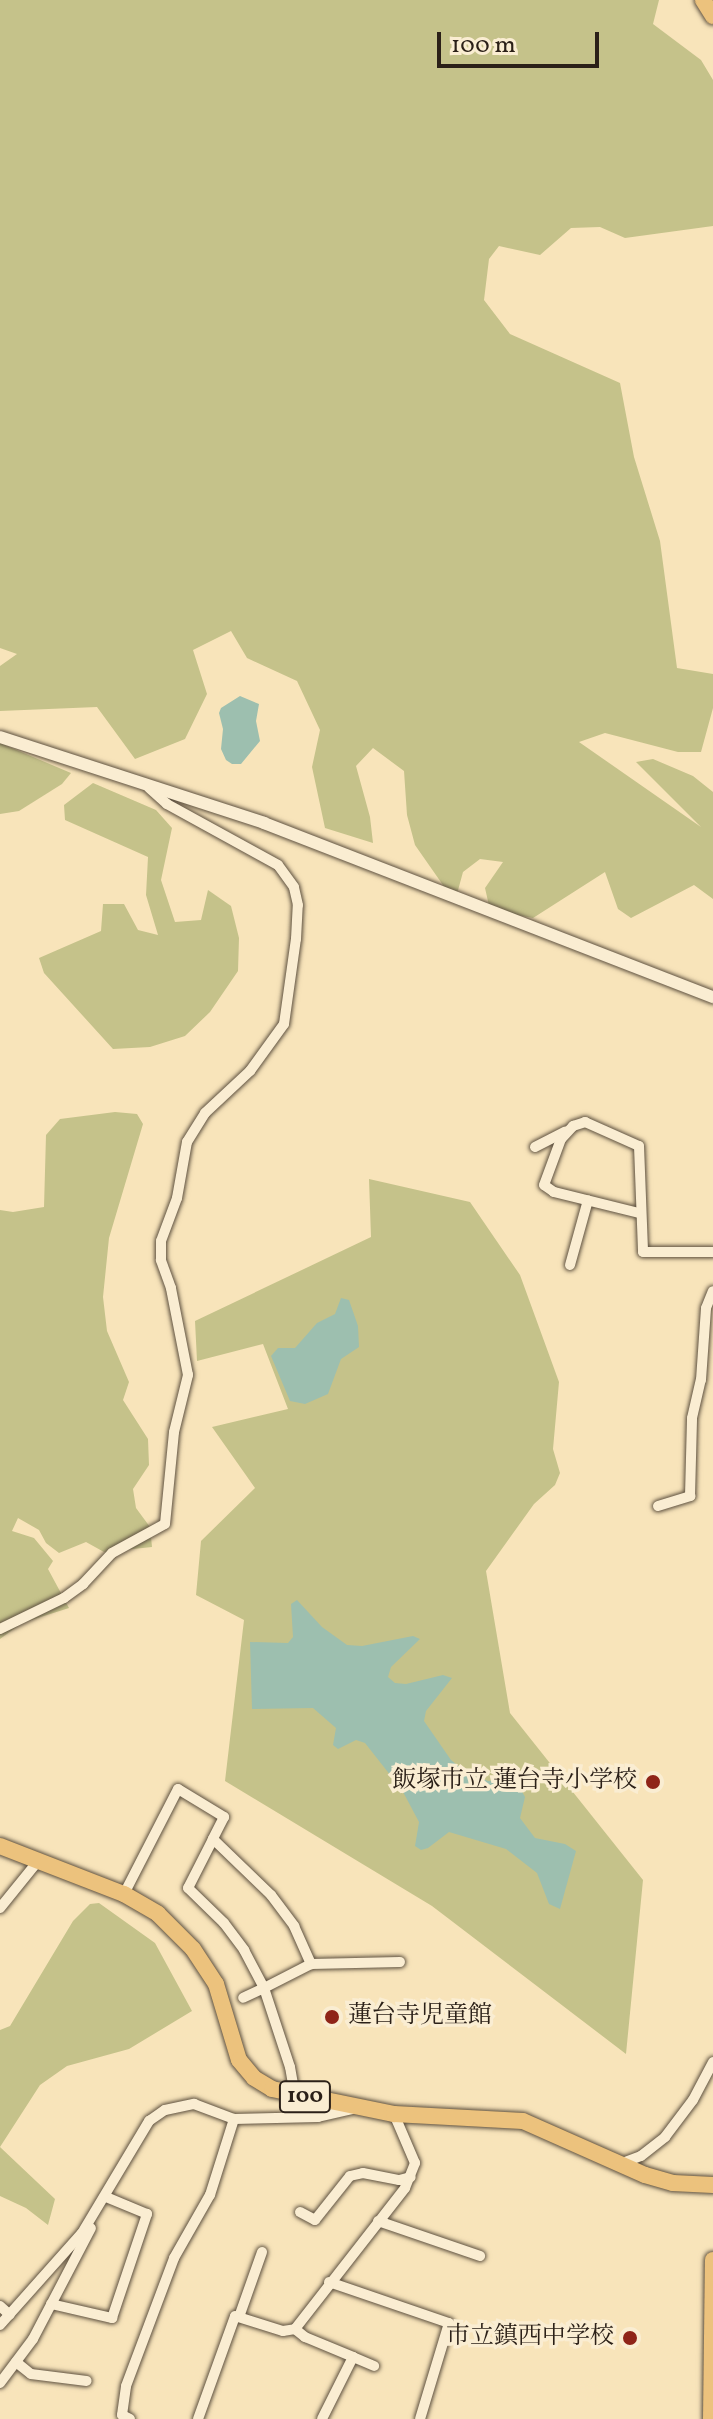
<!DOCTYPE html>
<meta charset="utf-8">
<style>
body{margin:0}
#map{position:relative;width:713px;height:2419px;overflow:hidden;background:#f8e4ba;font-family:Vollkorn,"Noto Serif JP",serif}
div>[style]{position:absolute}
.green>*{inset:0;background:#c5c28a}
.water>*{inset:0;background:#9dbfaf}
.roads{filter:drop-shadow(0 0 2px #5e5140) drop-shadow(0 0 2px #5e5140)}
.minor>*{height:10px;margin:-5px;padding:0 5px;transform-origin:5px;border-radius:5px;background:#faedd2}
.tertiary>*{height:12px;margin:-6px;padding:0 6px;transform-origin:6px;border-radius:6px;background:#faedd2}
.primary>*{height:16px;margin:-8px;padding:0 8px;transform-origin:8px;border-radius:8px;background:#ecc27d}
.trunk>*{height:16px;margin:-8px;padding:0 8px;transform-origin:8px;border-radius:8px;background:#ecc27d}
.dots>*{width:22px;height:22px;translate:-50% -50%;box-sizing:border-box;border:4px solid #faedd2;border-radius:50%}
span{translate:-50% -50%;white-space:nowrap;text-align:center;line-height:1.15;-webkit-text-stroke:7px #faedd2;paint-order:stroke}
.shield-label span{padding:2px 6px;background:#faedd2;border:2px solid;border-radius:6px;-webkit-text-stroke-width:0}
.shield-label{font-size:22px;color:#2b2018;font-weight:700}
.poi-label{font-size:24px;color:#2b2018}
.right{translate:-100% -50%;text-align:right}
.left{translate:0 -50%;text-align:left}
.scale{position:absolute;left:437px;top:32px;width:162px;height:36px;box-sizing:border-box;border:4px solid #2b2018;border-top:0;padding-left:10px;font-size:24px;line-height:28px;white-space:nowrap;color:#2b2018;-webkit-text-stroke:6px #faedd2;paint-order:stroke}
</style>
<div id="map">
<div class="green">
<div style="clip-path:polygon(0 0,659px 0,653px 24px,701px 60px,713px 80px,713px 226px,625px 238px,600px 227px,571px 228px,540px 255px,499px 246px,489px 259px,484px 300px,510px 334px,620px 383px,634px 457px,660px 541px,677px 668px,713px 674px,713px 708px,701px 752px,678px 752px,605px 733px,579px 742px,701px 827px,636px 762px,653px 759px,693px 776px,713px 792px,713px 899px,694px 885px,631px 918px,618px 909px,605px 872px,533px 918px,490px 910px,485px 888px,503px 862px,480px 859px,463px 872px,457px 894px,445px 888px,415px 845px,407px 815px,404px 771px,373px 748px,356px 766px,370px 817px,373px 843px,325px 828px,312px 767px,320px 730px,297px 681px,247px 658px,231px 631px,193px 650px,207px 694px,185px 739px,135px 759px,97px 707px,0 711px,0 666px,17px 654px,0 648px)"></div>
<div style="clip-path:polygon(0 743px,71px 773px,62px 784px,19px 811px,0 814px)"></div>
<div style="clip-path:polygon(93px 783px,156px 810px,172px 828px,161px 880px,175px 922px,201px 920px,208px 890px,231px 906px,239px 938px,238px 971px,210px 1012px,185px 1036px,150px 1047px,113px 1049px,44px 973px,39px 958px,101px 931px,103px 904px,124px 904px,138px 930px,158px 935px,146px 895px,148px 857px,65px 820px,64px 805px)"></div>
<div style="clip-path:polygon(115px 1112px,137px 1114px,143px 1124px,109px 1238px,103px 1297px,107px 1331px,129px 1382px,123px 1400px,148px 1439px,149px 1465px,133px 1489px,136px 1508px,150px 1527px,152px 1547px,104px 1552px,86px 1542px,59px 1553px,46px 1543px,39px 1530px,18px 1518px,12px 1531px,34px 1538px,53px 1561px,48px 1569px,69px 1608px,22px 1623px,0 1639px,0 1210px,13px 1212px,44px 1207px,46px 1135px,60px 1119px)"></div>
<div style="clip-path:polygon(369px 1179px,470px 1202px,520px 1275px,559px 1382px,553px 1449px,560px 1473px,555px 1485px,534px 1504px,486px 1571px,510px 1713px,643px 1880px,626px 2054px,432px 1906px,225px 1781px,244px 1620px,196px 1595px,201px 1541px,255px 1488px,212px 1427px,288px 1409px,263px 1344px,197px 1361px,195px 1321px,371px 1237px)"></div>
<div style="clip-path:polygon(99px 1903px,155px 1943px,192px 2011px,129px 2049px,67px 2066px,40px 2085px,0 2147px,55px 2199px,48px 2225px,26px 2208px,0 2196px,0 2030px,10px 2026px,73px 1921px,90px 1904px)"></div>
</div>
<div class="water">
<div style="clip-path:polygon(240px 696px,259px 704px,256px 721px,260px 741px,241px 764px,232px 764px,226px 760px,221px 749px,223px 729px,219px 713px,221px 708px)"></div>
<div style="clip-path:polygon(341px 1298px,349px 1300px,358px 1326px,359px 1347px,341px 1359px,328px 1394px,305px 1404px,290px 1401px,271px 1356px,278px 1348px,295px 1348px,317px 1323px,335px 1314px)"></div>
<div style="clip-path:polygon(297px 1600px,322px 1627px,347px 1645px,362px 1646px,413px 1636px,420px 1639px,391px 1667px,388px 1677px,395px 1683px,406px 1684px,443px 1675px,452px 1678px,426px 1711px,424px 1721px,451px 1760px,467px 1773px,488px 1781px,515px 1779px,525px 1797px,520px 1818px,535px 1838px,565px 1844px,576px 1851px,560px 1909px,549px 1904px,537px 1873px,506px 1849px,449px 1832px,428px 1848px,421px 1850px,415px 1846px,419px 1822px,402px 1790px,365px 1743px,356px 1740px,338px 1749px,333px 1745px,336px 1728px,313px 1708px,252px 1709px,250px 1642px,288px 1643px,293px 1637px,291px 1604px)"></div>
</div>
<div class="roads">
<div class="minor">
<div style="left:535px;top:1147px;width:34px;rotate:-27deg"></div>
<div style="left:639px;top:1213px;width:88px;rotate:-166.1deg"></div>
<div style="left:554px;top:1192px;width:12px;rotate:-145deg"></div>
<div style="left:544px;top:1185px;width:49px;rotate:-69.7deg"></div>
<div style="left:561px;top:1139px;width:18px;rotate:-47deg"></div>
<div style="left:573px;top:1126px;width:13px;rotate:-18deg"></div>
<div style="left:585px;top:1122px;width:59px;rotate:24deg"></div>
<div style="left:639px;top:1146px;width:106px;rotate:87.8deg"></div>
<div style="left:643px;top:1252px;width:70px"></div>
<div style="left:570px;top:1265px;width:67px;rotate:-74.5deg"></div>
<div style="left:658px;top:1506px;width:34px;rotate:-17deg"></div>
<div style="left:690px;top:1496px;width:78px;rotate:-88.5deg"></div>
<div style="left:692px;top:1418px;width:39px;rotate:-77deg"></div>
<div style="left:701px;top:1380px;width:72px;rotate:-86deg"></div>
<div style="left:706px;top:1308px;width:18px;rotate:-68deg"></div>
<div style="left:0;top:1629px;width:71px;rotate:-25.8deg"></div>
<div style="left:64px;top:1598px;width:24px;rotate:-36deg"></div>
<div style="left:83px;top:1584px;width:42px;rotate:-46.9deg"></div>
<div style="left:112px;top:1553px;width:60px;rotate:-28.7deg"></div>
<div style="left:165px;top:1524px;width:92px;rotate:-84.4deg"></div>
<div style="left:174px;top:1432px;width:59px;rotate:-76.2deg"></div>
<div style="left:188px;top:1375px;width:89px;rotate:-101.1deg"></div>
<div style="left:171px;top:1288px;width:30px;rotate:-110deg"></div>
<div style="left:161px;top:1260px;width:19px;rotate:-90deg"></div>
<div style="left:161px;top:1241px;width:46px;rotate:-69.6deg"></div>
<div style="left:177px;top:1198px;width:57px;rotate:-79.9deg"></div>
<div style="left:187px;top:1142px;width:34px;rotate:-58deg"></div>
<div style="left:205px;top:1113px;width:62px;rotate:-43deg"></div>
<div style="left:250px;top:1071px;width:58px;rotate:-54.1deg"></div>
<div style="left:284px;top:1024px;width:86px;rotate:-82deg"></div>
<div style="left:296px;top:939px;width:34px;rotate:-87deg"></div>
<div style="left:298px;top:905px;width:18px;rotate:-103deg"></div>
<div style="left:294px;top:887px;width:27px;rotate:-126deg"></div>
<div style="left:278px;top:865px;width:127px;rotate:-151.2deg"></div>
<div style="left:167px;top:804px;width:24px;rotate:-138deg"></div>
<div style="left:213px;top:1839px;width:55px;rotate:117deg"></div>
<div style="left:188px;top:1888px;width:50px;rotate:44.2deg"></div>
<div style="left:224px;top:1923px;width:34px;rotate:53deg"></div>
<div style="left:244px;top:1950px;width:43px;rotate:62.2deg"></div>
<div style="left:264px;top:1988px;width:23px;rotate:155deg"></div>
<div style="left:124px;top:1894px;width:118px;rotate:-62.8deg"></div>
<div style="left:178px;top:1789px;width:54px;rotate:31.3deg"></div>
<div style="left:224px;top:1817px;width:25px;rotate:117deg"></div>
<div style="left:213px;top:1839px;width:81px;rotate:44deg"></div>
<div style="left:271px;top:1895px;width:39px;rotate:53deg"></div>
<div style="left:294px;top:1926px;width:42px;rotate:65.9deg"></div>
<div style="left:311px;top:1964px;width:53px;rotate:152.9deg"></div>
<div style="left:264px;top:1988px;width:83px;rotate:71.8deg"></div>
<div style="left:290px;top:2067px;width:28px;rotate:80deg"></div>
<div style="left:0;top:1908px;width:60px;rotate:-51deg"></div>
<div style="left:311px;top:1964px;width:89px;rotate:-1.3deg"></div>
<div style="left:620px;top:2164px;width:22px;rotate:-21deg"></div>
<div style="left:641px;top:2156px;width:31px;rotate:-38deg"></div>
<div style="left:665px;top:2137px;width:46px;rotate:-52.9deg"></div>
<div style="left:693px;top:2100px;width:43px;rotate:-62.2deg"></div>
<div style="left:300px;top:2212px;width:17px;rotate:28deg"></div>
<div style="left:315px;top:2220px;width:56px;rotate:-51.5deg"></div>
<div style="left:350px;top:2176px;width:13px;rotate:-13deg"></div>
<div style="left:363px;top:2173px;width:37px;rotate:11deg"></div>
<div style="left:399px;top:2180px;width:12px;rotate:-14deg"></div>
<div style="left:378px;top:2221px;width:108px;rotate:18.9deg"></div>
<div style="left:329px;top:2282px;width:127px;rotate:18.9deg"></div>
<div style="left:449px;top:2323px;width:100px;rotate:106.8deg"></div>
<div style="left:51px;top:2304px;width:63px;rotate:12.9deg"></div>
<div style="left:112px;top:2318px;width:110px;rotate:-71.4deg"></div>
<div style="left:147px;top:2214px;width:44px;rotate:-157.5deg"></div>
<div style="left:0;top:2306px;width:13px;rotate:42deg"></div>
<div style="left:239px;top:2317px;width:69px;rotate:-70.5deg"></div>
<div style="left:0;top:2325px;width:123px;rotate:-48.3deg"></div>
<div style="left:82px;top:2233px;width:131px;rotate:-59.1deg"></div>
<div style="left:149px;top:2121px;width:19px;rotate:-35deg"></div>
<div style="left:165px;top:2110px;width:30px;rotate:-12deg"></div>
<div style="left:194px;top:2104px;width:43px;rotate:20.6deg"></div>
<div style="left:234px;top:2119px;width:84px;rotate:-1.4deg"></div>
<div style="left:318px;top:2117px;width:37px;rotate:-13deg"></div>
<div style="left:295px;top:2329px;width:13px;rotate:39deg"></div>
<div style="left:305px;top:2337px;width:52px;rotate:22.6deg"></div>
<div style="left:353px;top:2357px;width:69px;rotate:116.6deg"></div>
<div style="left:353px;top:2357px;width:23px;rotate:23deg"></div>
<div style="left:16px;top:2362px;width:19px;rotate:39deg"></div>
<div style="left:31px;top:2374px;width:56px;rotate:7.1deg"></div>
<div style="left:0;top:2383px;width:55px;rotate:-53.1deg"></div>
<div style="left:33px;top:2339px;width:125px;rotate:-62.4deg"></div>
<div style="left:130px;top:2419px;width:9px;rotate:-153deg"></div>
<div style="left:122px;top:2415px;width:29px;rotate:-82deg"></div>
<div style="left:126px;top:2386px;width:137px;rotate:-69.4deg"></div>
<div style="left:174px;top:2258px;width:73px;rotate:-60.3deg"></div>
<div style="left:210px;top:2195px;width:80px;rotate:-72.5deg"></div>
<div style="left:198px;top:2419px;width:109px;rotate:-70.2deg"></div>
<div style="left:235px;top:2316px;width:50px;rotate:17.4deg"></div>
<div style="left:283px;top:2331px;width:12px;rotate:-9deg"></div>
<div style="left:295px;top:2329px;width:179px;rotate:-52deg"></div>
<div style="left:405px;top:2188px;width:27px;rotate:-68deg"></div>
<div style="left:415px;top:2163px;width:53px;rotate:-113.2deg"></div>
</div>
<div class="tertiary">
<div style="left:0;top:737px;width:278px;rotate:18deg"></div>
<div style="left:264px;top:823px;width:482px;rotate:21.2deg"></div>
</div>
<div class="primary">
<div style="left:0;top:1846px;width:133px;rotate:21.2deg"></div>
<div style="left:124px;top:1894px;width:39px;rotate:30deg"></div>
<div style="left:158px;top:1914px;width:49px;rotate:45deg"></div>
<div style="left:193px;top:1949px;width:42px;rotate:56.7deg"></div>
<div style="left:216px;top:1984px;width:79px;rotate:73.2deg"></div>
<div style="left:239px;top:2060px;width:23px;rotate:50deg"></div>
<div style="left:254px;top:2078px;width:21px;rotate:31deg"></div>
<div style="left:272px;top:2089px;width:125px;rotate:11.6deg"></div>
<div style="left:394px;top:2114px;width:129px;rotate:3.1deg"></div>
<div style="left:523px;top:2121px;width:133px;rotate:23.9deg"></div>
<div style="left:645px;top:2175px;width:29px;rotate:16deg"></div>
<div style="left:673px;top:2183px;width:40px;rotate:2.9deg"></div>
</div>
<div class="trunk">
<div style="left:703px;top:0;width:19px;rotate:58deg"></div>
<div style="left:711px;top:2419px;width:159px;rotate:-89.3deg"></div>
</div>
</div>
<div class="dots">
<div style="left:653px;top:1782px;background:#8f2418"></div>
<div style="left:332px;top:2017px;background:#8f2418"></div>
<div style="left:630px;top:2338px;background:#8f2418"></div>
</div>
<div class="shield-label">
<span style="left:305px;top:2097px">100</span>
</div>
<div class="poi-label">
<span class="right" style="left:637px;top:1782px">飯塚市立 蓮台寺小学校</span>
<span class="left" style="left:348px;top:2017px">蓮台寺児童館</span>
<span class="right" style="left:614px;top:2338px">市立鎮西中学校</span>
</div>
<div class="scale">100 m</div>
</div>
